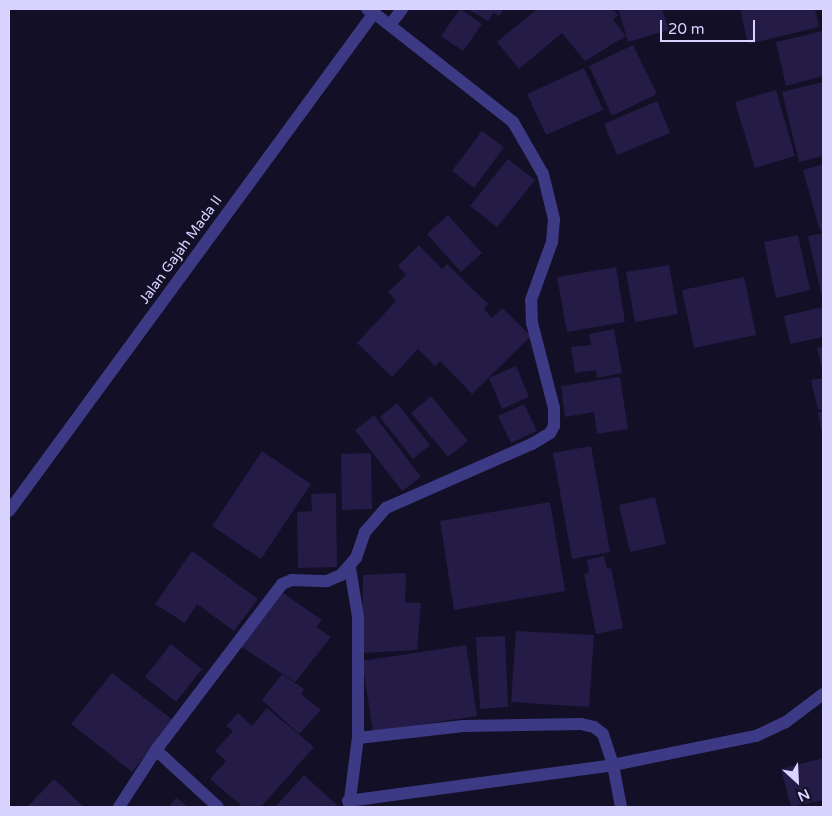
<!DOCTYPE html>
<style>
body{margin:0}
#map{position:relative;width:832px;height:816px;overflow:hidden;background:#130f26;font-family:"Varela Round",sans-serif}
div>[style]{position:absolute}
.building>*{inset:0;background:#241b47}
.minor>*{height:12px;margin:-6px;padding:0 6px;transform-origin:6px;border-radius:6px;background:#3d3a85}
span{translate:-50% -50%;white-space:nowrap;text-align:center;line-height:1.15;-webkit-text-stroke:5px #130f26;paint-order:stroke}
.street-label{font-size:14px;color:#d9d4ff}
.frame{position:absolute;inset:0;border:10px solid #d9d4ff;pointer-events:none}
.north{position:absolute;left:772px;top:756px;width:50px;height:50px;-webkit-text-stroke:4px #130f26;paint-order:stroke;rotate:155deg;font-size:14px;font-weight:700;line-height:20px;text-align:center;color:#d9d4ff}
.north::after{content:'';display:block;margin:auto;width:18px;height:22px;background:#d9d4ff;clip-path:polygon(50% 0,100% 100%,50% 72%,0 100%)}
.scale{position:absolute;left:660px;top:20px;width:95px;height:22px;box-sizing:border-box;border:2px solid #d9d4ff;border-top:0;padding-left:6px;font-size:15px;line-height:18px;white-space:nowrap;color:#d9d4ff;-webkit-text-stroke:4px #130f26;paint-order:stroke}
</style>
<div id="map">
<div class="building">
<div style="clip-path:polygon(460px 9px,482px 24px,463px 51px,441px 36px)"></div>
<div style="clip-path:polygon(468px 9px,504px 9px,499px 16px,493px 13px,488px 21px)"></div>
<div style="clip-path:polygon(537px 9px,613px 9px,618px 15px,613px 20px,626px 36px,585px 61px,562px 33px,519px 69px,497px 42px)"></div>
<div style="clip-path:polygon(618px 9px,662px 9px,669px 30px,628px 42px)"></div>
<div style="clip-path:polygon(740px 9px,815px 9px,819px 27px,748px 44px)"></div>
<div style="clip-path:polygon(823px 31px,823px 76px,786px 86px,776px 42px)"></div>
<div style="clip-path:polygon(633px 45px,657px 94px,612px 116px,589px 66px)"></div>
<div style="clip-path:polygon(584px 68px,603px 110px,546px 135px,527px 94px)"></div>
<div style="clip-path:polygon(823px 82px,823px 156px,799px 162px,782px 92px)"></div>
<div style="clip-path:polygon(776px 90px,795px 156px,755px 168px,735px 102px)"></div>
<div style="clip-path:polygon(657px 101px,670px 133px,617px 155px,604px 124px)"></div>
<div style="clip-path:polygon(482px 131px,504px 147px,474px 188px,452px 171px)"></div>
<div style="clip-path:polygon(508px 159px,535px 180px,497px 227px,470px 206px)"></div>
<div style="clip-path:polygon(823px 164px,823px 230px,820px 231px,803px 170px)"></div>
<div style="clip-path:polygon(448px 215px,482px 253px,461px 272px,427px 234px)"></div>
<div style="clip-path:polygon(823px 233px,823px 297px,822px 297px,808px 236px)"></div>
<div style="clip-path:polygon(798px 235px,810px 290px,776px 298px,764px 242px)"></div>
<div style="clip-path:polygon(419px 245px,442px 269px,447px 264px,488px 304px,484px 309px,492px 318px,502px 308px,531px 336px,472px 394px,440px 361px,435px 366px,418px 349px,392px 377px,357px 343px,396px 301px,388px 292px,406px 275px,398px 266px)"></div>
<div style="clip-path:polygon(669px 265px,678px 314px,635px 322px,626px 272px)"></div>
<div style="clip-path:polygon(616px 267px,625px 322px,567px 332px,557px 277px)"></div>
<div style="clip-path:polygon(744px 277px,756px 335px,694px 348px,682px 290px)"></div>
<div style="clip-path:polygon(823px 307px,823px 337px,790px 344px,784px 316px)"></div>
<div style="clip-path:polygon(614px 329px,622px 373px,597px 378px,596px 370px,575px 373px,571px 347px,591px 345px,589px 334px)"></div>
<div style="clip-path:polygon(823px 347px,823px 373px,817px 348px)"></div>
<div style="clip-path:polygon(516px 366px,529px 397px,502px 409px,489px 378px)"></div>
<div style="clip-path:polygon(620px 377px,628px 429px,597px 434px,594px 412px,565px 417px,561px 386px)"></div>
<div style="clip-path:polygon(823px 378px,823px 409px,818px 410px,811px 380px)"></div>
<div style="clip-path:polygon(431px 396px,468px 441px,448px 457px,411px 413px)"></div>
<div style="clip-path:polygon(397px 403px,430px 445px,413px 459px,380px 417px)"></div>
<div style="clip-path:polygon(524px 404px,537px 431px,511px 443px,498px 416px)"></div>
<div style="clip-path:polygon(823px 411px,823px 433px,822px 433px,818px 412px)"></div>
<div style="clip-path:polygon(374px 415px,421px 477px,402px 491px,355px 430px)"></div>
<div style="clip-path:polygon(591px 446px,610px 552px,572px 559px,553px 453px)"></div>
<div style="clip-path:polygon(262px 451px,311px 484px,261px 559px,212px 526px)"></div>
<div style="clip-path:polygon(371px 453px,372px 509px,342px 510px,341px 454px)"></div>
<div style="clip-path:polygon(336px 493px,337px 567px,298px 568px,297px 512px,312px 511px,311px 494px)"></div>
<div style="clip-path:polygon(655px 497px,666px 544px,630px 552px,619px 505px)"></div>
<div style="clip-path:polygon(550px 502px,565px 591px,454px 610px,440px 521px)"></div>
<div style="clip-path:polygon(192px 551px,258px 599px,234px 631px,197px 604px,185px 623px,155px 604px)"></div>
<div style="clip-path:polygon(604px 556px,607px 569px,611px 568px,623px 628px,596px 634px,584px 574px,589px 573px,587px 560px)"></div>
<div style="clip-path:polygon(406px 573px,405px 602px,421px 603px,417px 650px,362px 653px,363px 575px)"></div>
<div style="clip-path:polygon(283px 593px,322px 620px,316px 627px,331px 637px,295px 682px,240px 646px)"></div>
<div style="clip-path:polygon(516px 631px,594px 635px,589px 707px,511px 702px)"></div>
<div style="clip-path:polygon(505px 636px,508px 707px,480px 709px,476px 637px)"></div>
<div style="clip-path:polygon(171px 644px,202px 669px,176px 702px,145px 677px)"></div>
<div style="clip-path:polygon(466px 645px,477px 716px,373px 732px,362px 661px)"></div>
<div style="clip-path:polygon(112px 673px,173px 720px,132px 772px,71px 724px)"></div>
<div style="clip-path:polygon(282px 674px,304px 689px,301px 694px,321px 710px,299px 734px,262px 700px)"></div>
<div style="clip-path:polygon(267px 708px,314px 747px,261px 807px,243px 807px,210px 779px,226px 761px,215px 751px,233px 731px,226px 726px,238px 713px,252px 726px)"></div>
<div style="clip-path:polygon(823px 758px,823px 800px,791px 807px,781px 769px)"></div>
<div style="clip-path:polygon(304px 775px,339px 807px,275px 807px)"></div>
<div style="clip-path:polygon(54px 779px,84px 807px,27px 807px)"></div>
<div style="clip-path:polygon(176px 798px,188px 807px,169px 807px)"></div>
</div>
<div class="minor">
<div style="left:390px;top:25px;width:20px;rotate:-53deg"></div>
<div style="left:9px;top:511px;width:617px;rotate:-53.76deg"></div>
<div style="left:374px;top:13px;width:8px;rotate:-150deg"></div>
<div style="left:350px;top:568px;width:50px;rotate:80.7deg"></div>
<div style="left:358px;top:617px;width:121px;rotate:90deg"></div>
<div style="left:358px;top:738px;width:106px;rotate:-6.5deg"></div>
<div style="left:463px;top:726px;width:118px;rotate:-1deg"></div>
<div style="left:581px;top:724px;width:13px;rotate:13deg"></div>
<div style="left:594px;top:727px;width:11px;rotate:38deg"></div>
<div style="left:603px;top:734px;width:33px;rotate:72deg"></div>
<div style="left:613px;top:765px;width:43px;rotate:79.2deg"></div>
<div style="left:156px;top:750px;width:84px;rotate:42.6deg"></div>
<div style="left:348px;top:801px;width:267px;rotate:-7.7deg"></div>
<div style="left:613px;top:765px;width:146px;rotate:-11.5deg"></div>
<div style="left:756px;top:736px;width:33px;rotate:-25deg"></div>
<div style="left:786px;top:722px;width:46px;rotate:-37.1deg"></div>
<div style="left:119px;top:807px;width:68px;rotate:-57deg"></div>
<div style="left:156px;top:750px;width:208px;rotate:-52.8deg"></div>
<div style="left:282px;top:584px;width:11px;rotate:-22deg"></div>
<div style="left:292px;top:580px;width:35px;rotate:2deg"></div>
<div style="left:327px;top:581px;width:15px;rotate:-23deg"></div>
<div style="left:341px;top:575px;width:23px;rotate:-49deg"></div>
<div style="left:356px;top:558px;width:28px;rotate:-71deg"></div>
<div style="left:365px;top:532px;width:32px;rotate:-49deg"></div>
<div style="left:386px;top:508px;width:159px;rotate:-23.7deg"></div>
<div style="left:532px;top:444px;width:21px;rotate:-31deg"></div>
<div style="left:550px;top:433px;width:8px;rotate:-60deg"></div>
<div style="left:554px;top:426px;width:18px;rotate:-90deg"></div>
<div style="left:554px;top:408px;width:88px;rotate:-104.5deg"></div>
<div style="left:532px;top:323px;width:23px;rotate:-92deg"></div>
<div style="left:531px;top:300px;width:62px;rotate:-70.1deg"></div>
<div style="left:552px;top:242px;width:23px;rotate:-85deg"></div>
<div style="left:554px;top:219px;width:46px;rotate:-103.7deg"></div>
<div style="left:543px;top:174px;width:60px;rotate:-120deg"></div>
<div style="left:513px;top:122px;width:177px;rotate:-141.9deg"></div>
<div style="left:349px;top:807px;width:70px;rotate:-82.6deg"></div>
</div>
<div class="street-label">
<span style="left:181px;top:250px;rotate:-54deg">Jalan Gajah Mada II</span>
</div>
<div class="frame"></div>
<div class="north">N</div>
<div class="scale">20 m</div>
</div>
